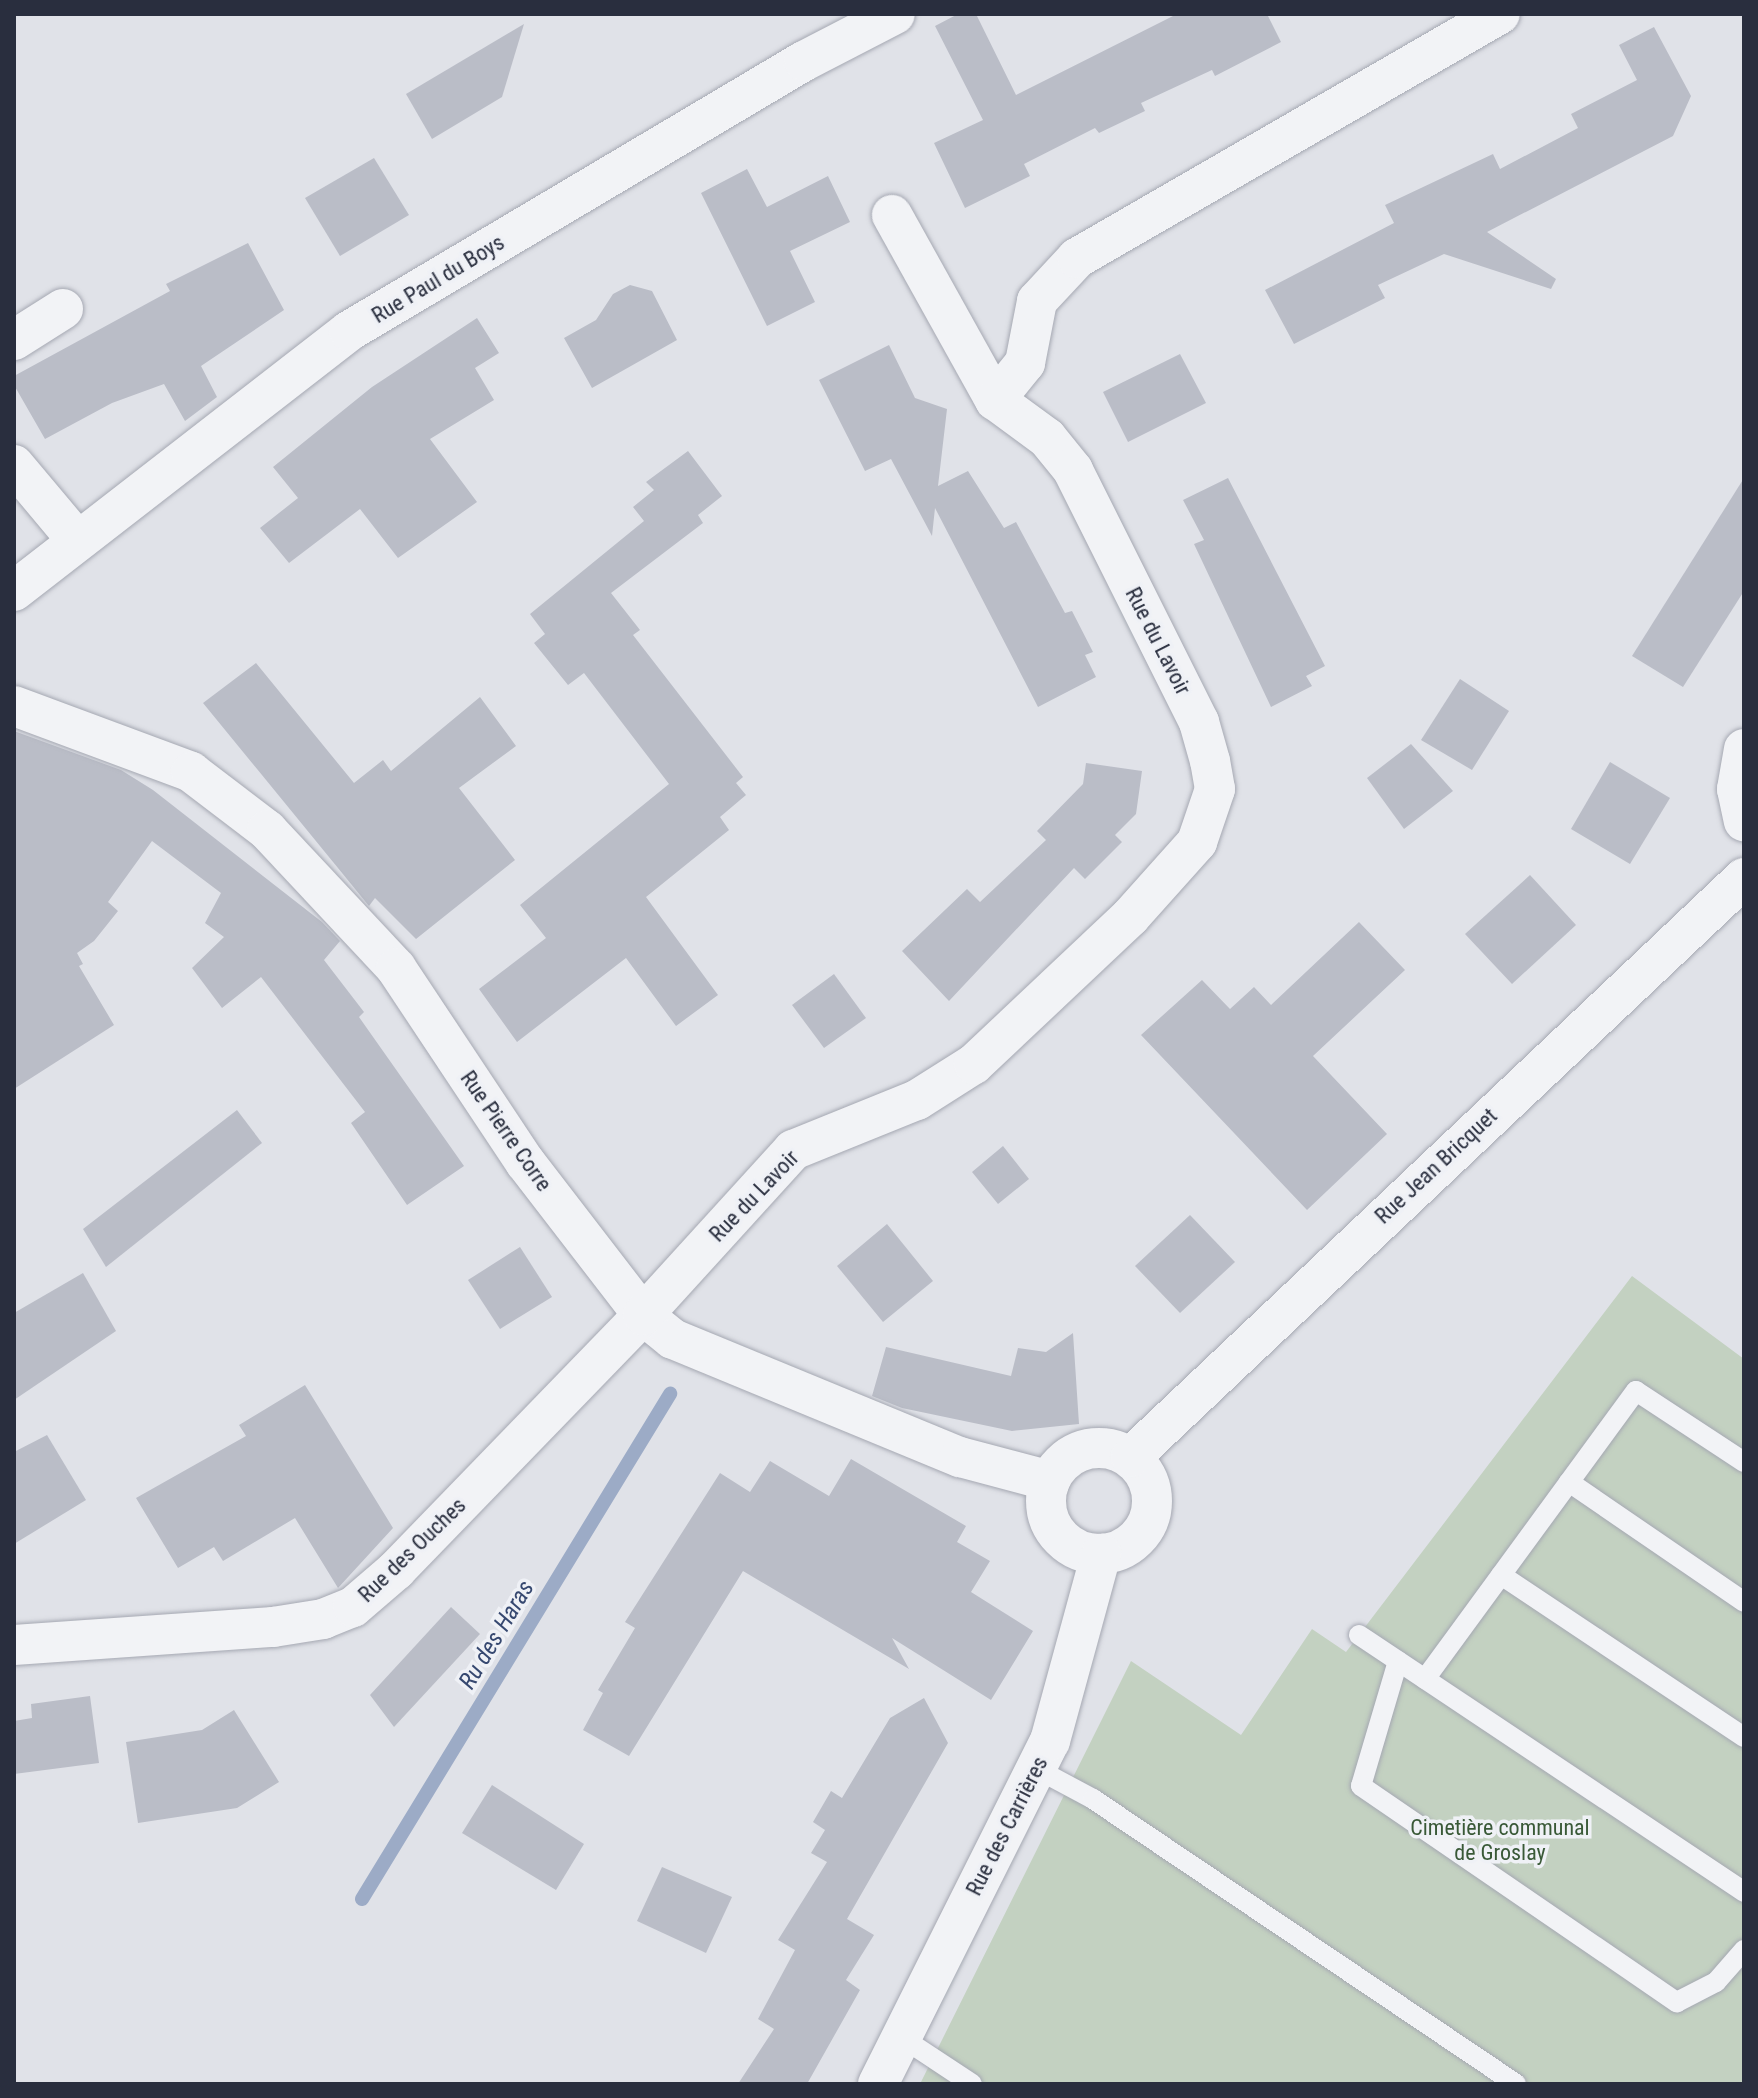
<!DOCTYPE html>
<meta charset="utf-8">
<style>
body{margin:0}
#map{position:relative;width:1758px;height:2098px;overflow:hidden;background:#e0e2e8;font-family:"Roboto Condensed",sans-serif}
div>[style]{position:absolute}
.green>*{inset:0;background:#c3d1c1}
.stream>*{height:14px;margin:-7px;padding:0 7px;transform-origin:7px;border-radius:7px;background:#9cabc6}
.building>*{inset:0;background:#babdc7}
.roads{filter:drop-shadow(0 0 2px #a5a8b2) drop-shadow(0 0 2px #a5a8b2)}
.lane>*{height:20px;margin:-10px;padding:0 10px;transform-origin:10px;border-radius:10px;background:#f2f3f6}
.street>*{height:40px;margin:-20px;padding:0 20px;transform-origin:20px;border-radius:20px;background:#f2f3f6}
.street>.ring{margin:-20px;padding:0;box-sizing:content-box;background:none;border:40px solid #f2f3f6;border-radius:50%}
span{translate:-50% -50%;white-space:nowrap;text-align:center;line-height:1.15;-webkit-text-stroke:7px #eff1f6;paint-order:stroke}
.street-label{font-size:22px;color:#292e3e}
.park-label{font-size:22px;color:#395937}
.water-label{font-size:24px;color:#364870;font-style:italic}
.frame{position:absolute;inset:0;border:16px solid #292e3e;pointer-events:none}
</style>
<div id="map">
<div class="green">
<div style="clip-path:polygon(1632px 1276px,1744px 1359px,1744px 2084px,920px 2084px,1131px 1661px,1241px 1735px,1312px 1629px,1346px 1652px)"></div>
</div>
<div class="stream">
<div style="left:362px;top:1899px;width:592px;rotate:-58.62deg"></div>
</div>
<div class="building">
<div style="clip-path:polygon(958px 14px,976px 14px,1016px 95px,1177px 14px,1267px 14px,1281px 42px,1215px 76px,1212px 70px,1141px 103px,1145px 111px,1099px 133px,1095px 128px,1024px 164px,1030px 176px,965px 208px,934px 143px,983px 120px,935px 26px)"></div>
<div style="clip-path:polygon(524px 24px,502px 97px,432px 139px,406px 94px)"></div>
<div style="clip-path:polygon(1654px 27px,1691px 96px,1673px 136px,1487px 232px,1556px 279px,1551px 289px,1444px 254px,1378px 285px,1385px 298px,1294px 344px,1265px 290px,1394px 223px,1385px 205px,1493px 154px,1500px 169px,1578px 128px,1571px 114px,1637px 80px,1619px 45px)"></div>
<div style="clip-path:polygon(374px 158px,409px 215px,340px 256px,305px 198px)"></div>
<div style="clip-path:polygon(747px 169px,767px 207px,828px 176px,850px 222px,790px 251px,815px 302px,767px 326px,701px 193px)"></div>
<div style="clip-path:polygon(248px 243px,284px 310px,201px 366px,217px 397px,185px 421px,164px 384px,112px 403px,45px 439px,14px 385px,14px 376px,170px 291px,166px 284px)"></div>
<div style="clip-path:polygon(630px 285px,652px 291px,677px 340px,592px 388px,564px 338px,596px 320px,613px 294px)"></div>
<div style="clip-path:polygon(477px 318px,499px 353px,475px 368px,494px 400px,430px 439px,477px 502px,398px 558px,360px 509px,289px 563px,260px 528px,298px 498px,273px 467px,372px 387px)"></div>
<div style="clip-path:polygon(889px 345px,915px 398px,947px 409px,938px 486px,968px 471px,1004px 528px,1016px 522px,1065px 613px,1072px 611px,1093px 652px,1085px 655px,1096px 677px,1038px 707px,935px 508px,932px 536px,891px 459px,865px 471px,819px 380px)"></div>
<div style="clip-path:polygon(1180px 354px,1206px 403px,1128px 442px,1103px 392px)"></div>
<div style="clip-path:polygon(688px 451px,722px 496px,698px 515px,703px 523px,611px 593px,640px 630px,633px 635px,743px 777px,736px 783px,746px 795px,720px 817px,729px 830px,646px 897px,718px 995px,676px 1026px,626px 958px,517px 1042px,479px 989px,546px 938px,520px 905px,669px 784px,584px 673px,568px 685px,534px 643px,545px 634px,530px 614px,644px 521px,633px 507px,654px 490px,646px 482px)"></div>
<div style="clip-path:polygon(1228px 478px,1325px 666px,1306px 676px,1312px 686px,1271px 707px,1194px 544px,1204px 540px,1183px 500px)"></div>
<div style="clip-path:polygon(1744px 478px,1744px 591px,1683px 687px,1632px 656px)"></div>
<div style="clip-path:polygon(256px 663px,354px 783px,383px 760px,391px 771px,480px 697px,516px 746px,459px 788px,515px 860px,416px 939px,375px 898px,369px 906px,203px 703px)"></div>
<div style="clip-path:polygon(1460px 679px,1509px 711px,1472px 770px,1421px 740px)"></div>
<div style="clip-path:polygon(14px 731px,121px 770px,153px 790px,322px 922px,340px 941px,324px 960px,364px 1012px,359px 1017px,464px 1166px,407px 1205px,351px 1123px,365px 1112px,261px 977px,222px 1008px,192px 968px,224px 937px,205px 923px,221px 893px,152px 841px,108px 902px,118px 911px,94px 941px,77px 953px,83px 964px,79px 966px,114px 1025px,14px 1089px)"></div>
<div style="clip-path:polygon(1411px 744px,1453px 791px,1404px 829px,1367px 778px)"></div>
<div style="clip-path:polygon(1610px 762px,1670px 798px,1630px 864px,1571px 829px)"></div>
<div style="clip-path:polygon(1086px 763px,1142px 771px,1136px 814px,1115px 835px,1122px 842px,1085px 879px,1074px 868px,949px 1001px,902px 951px,967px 889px,980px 902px,1046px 840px,1037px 831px,1083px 784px)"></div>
<div style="clip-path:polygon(1530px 875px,1576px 925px,1512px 984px,1465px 934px)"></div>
<div style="clip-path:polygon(1359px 922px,1405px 970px,1313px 1056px,1387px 1134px,1307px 1210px,1141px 1035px,1202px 980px,1230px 1009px,1254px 987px,1271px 1005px)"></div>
<div style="clip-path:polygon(834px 974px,866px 1018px,824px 1048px,792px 1005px)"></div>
<div style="clip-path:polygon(237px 1110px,262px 1143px,106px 1267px,83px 1229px)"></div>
<div style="clip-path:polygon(1003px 1146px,1029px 1179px,998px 1204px,972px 1172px)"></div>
<div style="clip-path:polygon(1190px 1215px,1235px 1262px,1180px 1313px,1135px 1266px)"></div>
<div style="clip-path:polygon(887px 1224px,933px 1281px,883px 1322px,837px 1266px)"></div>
<div style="clip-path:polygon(520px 1247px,552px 1297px,500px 1329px,468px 1280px)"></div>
<div style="clip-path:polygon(83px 1273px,116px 1331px,14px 1400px,14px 1313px)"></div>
<div style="clip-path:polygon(1073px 1333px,1079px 1424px,1012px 1431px,902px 1408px,872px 1396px,886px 1347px,1011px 1376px,1018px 1348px,1046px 1352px)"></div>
<div style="clip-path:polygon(305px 1385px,393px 1528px,338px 1588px,295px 1518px,223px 1561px,214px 1547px,178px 1568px,136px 1498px,246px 1436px,239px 1425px)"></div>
<div style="clip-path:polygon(47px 1435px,86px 1500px,14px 1544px,14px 1452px)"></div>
<div style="clip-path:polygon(851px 1459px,966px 1526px,957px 1542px,990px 1561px,971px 1592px,1033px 1631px,991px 1700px,892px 1638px,909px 1669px,743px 1571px,629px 1756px,583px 1730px,603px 1693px,598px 1690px,635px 1628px,625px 1622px,720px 1473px,750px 1492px,770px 1461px,829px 1496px)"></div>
<div style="clip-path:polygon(451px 1607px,480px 1634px,394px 1727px,370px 1695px)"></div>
<div style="clip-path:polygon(90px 1696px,99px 1763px,14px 1774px,14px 1721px,32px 1718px,31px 1704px)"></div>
<div style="clip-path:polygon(924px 1698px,948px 1743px,847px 1919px,874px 1935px,846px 1980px,860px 1990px,807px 2084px,738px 2084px,774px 2029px,758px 2019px,795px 1950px,778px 1940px,827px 1862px,811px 1853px,825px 1830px,813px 1822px,831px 1791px,842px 1798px,890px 1718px)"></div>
<div style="clip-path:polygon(234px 1710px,279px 1782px,237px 1808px,138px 1823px,126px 1742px,202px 1730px)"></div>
<div style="clip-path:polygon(492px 1785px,584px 1844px,556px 1890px,462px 1833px)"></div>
<div style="clip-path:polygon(662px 1867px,732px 1897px,706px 1953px,637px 1921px)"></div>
</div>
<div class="roads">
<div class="lane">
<div style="left:1569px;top:1482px;width:212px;rotate:34.4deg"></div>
<div style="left:1501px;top:1575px;width:292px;rotate:33.7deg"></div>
<div style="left:1359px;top:1635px;width:463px;rotate:33.7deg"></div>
<div style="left:1398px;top:1661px;width:130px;rotate:106.5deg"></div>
<div style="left:1361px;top:1786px;width:383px;rotate:34.4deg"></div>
<div style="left:1677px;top:2002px;width:44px;rotate:-27.1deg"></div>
<div style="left:1716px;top:1982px;width:43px;rotate:-48.8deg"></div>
<div style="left:1425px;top:1679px;width:357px;rotate:-53.8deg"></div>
<div style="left:1636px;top:1391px;width:129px;rotate:33.3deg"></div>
<div style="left:1035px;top:1768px;width:66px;rotate:28.1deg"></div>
<div style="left:1093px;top:1799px;width:510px;rotate:33.97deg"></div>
<div style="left:901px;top:2037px;width:85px;rotate:33.5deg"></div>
</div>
<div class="street">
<div style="left:892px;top:215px;width:212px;rotate:60.9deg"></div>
<div style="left:14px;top:340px;width:58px;rotate:-32.3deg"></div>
<div style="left:14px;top:465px;width:97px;rotate:50deg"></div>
<div style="left:14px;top:591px;width:424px;rotate:-37.8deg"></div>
<div style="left:349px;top:331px;width:529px;rotate:-30.69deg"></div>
<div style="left:804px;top:61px;width:102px;rotate:-27.3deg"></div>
<div style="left:14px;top:706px;width:189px;rotate:20.4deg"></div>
<div style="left:191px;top:772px;width:96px;rotate:37.3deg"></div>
<div style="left:267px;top:830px;width:189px;rotate:46.9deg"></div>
<div style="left:396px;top:968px;width:233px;rotate:56.4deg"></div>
<div style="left:525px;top:1162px;width:193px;rotate:52.4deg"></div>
<div style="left:643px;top:1315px;width:38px;rotate:39deg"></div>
<div style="left:673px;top:1339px;width:310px;rotate:22.4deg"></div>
<div style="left:960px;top:1457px;width:93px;rotate:14.9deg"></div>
<div style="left:1744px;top:749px;width:41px;rotate:99.9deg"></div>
<div style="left:1737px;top:789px;width:33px;rotate:78deg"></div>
<div class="ring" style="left:1046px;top:1448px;width:66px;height:66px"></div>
<div style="left:1131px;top:1457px;width:843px;rotate:-43.37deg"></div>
<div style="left:14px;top:1645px;width:260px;rotate:-4deg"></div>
<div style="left:273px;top:1627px;width:51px;rotate:-9.1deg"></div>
<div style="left:323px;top:1619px;width:32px;rotate:-22deg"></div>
<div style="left:353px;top:1607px;width:57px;rotate:-40.7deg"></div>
<div style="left:396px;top:1570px;width:355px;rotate:-45.9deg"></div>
<div style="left:643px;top:1315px;width:223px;rotate:-47.7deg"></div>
<div style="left:793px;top:1150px;width:134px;rotate:-22deg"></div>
<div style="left:917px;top:1100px;width:67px;rotate:-32.3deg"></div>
<div style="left:974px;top:1064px;width:214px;rotate:-43.3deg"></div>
<div style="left:1130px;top:917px;width:101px;rotate:-48.2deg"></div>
<div style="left:1197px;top:842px;width:56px;rotate:-71.2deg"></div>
<div style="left:1215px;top:789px;width:28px;rotate:-100deg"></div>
<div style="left:1210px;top:761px;width:41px;rotate:-105.8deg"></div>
<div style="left:1199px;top:722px;width:282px;rotate:-116.6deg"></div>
<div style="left:1073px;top:470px;width:41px;rotate:-129.1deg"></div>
<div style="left:1047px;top:438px;width:64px;rotate:-143.8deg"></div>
<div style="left:995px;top:400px;width:48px;rotate:-51deg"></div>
<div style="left:1025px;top:363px;width:63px;rotate:-79deg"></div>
<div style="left:1037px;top:301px;width:59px;rotate:-47.1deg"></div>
<div style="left:1077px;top:258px;width:488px;rotate:-30deg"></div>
<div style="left:878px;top:2084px;width:384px;rotate:-63.4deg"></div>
<div style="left:1050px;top:1741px;width:194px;rotate:-74.7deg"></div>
</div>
</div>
<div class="street-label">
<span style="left:438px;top:279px;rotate:-31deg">Rue Paul du Boys</span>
<span style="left:1158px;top:641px;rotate:63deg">Rue du Lavoir</span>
<span style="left:506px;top:1131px;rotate:55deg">Rue Pierre Corre</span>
<span style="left:1436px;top:1166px;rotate:-43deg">Rue Jean Bricquet</span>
<span style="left:754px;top:1196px;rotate:-46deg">Rue du Lavoir</span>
<span style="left:412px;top:1550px;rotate:-44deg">Rue des Ouches</span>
<span style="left:1007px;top:1826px;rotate:-63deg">Rue des Carrières</span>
</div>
<div class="park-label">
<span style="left:1500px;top:1840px">Cimetière communal<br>de Groslay</span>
</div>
<div class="water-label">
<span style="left:497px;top:1635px;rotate:-59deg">Ru des Haras</span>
</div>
<div class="frame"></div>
</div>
